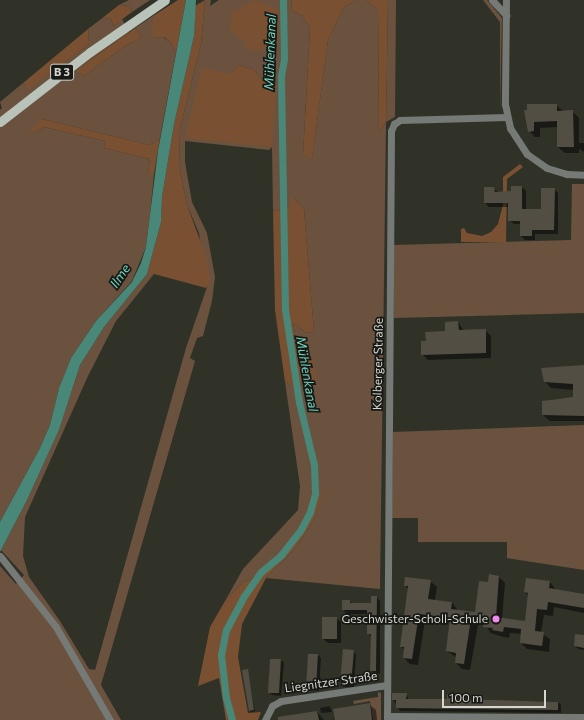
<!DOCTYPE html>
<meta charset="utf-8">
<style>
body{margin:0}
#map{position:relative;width:584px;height:720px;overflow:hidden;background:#303228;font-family:Commissioner,sans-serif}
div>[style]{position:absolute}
.green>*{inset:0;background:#6b523f}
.forest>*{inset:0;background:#795132}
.water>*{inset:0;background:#498879}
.shadow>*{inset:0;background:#0007}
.canal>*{height:7px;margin:-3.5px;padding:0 3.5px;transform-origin:3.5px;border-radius:3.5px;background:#498879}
.building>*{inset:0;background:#534e44}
.minor>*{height:7px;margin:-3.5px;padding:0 3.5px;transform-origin:3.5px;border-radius:3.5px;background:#757a76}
.major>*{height:9px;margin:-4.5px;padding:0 4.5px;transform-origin:4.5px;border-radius:4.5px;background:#bac3ba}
.dots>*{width:11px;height:11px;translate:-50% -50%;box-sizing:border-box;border:2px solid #181915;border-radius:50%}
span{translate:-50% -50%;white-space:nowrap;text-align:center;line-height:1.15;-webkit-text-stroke:3.5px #181915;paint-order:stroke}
.shield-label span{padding:1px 3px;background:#181915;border:1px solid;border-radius:3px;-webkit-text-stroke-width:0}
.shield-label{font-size:11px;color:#d5d6d0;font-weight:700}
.street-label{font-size:12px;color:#d5d6d0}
.poi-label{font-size:12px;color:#d5d6d0}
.right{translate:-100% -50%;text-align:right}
.water-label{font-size:13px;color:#72d4bd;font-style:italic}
.scale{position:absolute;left:442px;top:690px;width:104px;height:18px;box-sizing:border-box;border:2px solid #d5d6d0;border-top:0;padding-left:5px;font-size:12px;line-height:14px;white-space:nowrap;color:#d5d6d0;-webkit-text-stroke:3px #181915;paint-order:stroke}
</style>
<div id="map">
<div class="green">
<div style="clip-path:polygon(129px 0,150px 0,132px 12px,129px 6px,119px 5px)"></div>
<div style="clip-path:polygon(evenodd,205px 0,211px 0,210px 6px,219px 0,292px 0,291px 10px,303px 16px,310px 29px,303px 155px,312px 158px,328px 40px,344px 7px,357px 0,366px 0,378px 10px,379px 132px,386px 122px,388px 0,396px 0,395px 117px,386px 122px,380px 589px,266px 578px,295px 549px,314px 520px,322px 493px,310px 519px,291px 548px,265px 573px,243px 582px,225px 601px,243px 569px,298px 510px,300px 486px,285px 382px,292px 386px,317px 382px,299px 355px,293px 323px,307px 333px,314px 332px,304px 209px,293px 197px,289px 207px,273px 211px,272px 147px,269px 150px,185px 141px,185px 162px,192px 202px,207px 233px,215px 277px,212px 301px,203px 336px,197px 338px,190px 358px,195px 361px,101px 685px,121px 720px,0 720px,0 566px,16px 584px,24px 575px,1px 550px,27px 500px,59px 430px,80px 365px,104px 327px,147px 274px,154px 274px,116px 321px,88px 376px,25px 517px,23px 556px,29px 577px,60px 621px,89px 669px,95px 670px,186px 348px,207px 287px,199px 233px,187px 205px,179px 165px,180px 129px,201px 44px,205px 0,238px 65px,253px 69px,263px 81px,231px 74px,238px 65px)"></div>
<div style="clip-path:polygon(483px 0,487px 0,502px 18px,500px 113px,500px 22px)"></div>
<div style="clip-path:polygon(153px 16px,153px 38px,163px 37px,171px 43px,176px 53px,160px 138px,150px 145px,42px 119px,36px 132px,44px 127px,105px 141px,104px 148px,150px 159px,148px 174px,154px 174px,150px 215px,146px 247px,132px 281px,96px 321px,71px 358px,59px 388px,50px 425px,40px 448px,0 522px,0 110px,2px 108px,0 102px,23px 83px,29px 88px,89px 44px,88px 29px,101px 19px,111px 18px,113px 26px,122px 19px,129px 32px,75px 71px,84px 76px,125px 46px,142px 38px,135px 28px)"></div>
<div style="clip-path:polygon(572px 184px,584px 184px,584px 313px,394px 318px,394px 245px,571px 240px)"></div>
<div style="clip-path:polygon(584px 425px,584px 570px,507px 558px,507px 542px,418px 542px,418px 518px,392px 518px,393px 432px)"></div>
<div style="clip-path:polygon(378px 692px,381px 693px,381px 720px,373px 720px,370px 701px,354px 704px,353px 701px,378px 697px)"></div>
</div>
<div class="forest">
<div style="clip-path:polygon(178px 0,186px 0,176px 53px,171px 43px,164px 37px,152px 38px,153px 16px)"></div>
<div style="clip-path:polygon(205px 0,201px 44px,180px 129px,179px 165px,187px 205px,207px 259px,210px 280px,206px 288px,154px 274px,147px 274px,161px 222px,162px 197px,174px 124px,194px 36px,195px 6px)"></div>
<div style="clip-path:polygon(255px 0,279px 10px,279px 40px,259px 51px,244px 48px,245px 42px,230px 30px,232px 13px)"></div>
<div style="clip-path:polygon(292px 0,357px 0,344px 7px,328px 40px,312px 159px,303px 155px,310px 29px,303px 16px,291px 10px)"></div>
<div style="clip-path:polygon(366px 0,388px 0,386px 122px,379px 132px,378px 10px)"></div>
<div style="clip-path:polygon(119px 5px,129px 6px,132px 12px,113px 26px,111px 18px,101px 19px)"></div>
<div style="clip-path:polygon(135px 28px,142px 38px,125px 46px,84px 76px,75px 71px)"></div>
<div style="clip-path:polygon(88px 29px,89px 44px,29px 89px,23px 83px)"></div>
<div style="clip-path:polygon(238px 65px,253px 69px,263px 81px,276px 85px,272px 147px,185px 138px,202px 68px,231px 74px)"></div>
<div style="clip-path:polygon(42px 119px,150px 145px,160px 138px,154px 174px,148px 174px,150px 159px,104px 148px,105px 141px,44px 127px,36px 132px,28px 131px)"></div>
<div style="clip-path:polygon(520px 164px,523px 167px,507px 179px,506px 242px,461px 242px,461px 229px,464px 228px,467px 233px,482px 236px,491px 232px,498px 224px,503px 205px,503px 177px)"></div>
<div style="clip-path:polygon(292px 196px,304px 209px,314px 332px,307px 333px,293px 323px,299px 354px,313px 358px,317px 382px,292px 386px,285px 382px,275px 310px,273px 211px,289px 207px)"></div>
<div style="clip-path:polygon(323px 493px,314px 520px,295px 549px,266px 578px,242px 624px,238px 657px,248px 713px,261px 712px,258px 720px,226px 720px,219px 678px,198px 686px,210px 627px,225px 601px,243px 582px,265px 573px,291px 548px,310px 519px,319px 494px)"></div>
</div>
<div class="water">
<div style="clip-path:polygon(186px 0,196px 0,194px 36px,174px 124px,162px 197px,161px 222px,147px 274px,104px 327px,80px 365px,59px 430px,27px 500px,0 552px,0 522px,40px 448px,50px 425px,59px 388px,71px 358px,96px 321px,132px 282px,141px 263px,146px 247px,158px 151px)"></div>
</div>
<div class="shadow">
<div style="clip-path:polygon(556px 105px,563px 111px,572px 111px,579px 118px,579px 143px,584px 143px,584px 152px,579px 149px,579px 153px,565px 153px,558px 147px,558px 127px,540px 128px,540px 137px,535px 137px,529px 131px,525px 111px)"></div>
<div style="clip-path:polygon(522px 187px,526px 191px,526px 210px,542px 210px,554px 189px,558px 193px,558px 234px,535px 234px,535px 240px,525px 240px,521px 236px,521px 224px,514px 224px,509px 220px,509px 207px,489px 207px,485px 203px,493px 188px,498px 192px,512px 192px)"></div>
<div style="clip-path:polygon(458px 322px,464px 331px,485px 330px,491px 336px,491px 358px,428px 360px,422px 354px)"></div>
<div style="clip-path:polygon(584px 366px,584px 421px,550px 421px,543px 415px,554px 399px,574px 398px,574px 390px,551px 388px,545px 382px)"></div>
<div style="clip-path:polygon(499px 577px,505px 583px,502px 619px,526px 622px,529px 596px,525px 592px,550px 582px,556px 590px,584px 595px,584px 613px,554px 607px,553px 616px,544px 615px,541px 633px,550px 639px,549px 652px,527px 649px,521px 643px,522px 634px,510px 633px,509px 638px,500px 636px,491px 633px,485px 625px,478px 625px,470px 670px,462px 669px,456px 663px,457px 658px,447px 651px,450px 623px,425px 620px,418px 665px,410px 664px,404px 658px,405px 650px,401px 647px,408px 589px,405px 585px,430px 581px,437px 587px,435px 600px,452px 602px,458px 611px,476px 613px,489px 583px)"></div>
<div style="clip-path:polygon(377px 597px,380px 601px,380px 674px,371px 671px,372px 637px,368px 633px,368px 614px,347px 614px,343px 610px,350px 601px,353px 604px,372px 604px)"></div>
<div style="clip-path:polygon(336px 618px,341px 622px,341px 643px,328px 643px,323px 639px)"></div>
<div style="clip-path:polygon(584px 636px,584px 650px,578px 649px,575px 646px)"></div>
<div style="clip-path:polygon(353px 651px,356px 654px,354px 687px,344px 687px,341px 684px)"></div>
<div style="clip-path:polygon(318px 655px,321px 658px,319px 691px,310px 690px,307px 687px)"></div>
<div style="clip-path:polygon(281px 660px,284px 663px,281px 696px,272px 695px,269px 692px)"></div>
<div style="clip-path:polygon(247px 670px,255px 711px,251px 712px,250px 711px)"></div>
<div style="clip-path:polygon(406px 694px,409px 700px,448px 700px,455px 695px,458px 700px,558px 702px,561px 705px,561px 713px,400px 711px,393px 699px)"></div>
<div style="clip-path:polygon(369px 704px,376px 710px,377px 720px,336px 720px)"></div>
<div style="clip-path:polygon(330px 706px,332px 712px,321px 713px,320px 708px)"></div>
<div style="clip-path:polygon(317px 712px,324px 720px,282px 720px)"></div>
</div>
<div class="canal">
<div style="left:232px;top:720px;width:23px;rotate:-105deg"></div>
<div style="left:226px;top:698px;width:43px;rotate:-96.6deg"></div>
<div style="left:221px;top:655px;width:25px;rotate:-79deg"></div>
<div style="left:226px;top:630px;width:38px;rotate:-62deg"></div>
<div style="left:244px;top:596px;width:29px;rotate:-55deg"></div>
<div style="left:261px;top:572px;width:26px;rotate:-40deg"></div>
<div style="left:281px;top:555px;width:31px;rotate:-52deg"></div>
<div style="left:300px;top:531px;width:21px;rotate:-62deg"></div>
<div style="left:310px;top:512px;width:20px;rotate:-75deg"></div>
<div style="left:315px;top:493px;width:28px;rotate:-92deg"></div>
<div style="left:314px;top:465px;width:65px;rotate:-103.4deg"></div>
<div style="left:299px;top:402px;width:94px;rotate:-98.6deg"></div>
<div style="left:285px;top:309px;width:233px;rotate:-91deg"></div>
<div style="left:281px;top:76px;width:17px;rotate:-80deg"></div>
<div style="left:284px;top:59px;width:59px;rotate:-91deg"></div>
</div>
<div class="building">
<div style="clip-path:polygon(527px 104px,557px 104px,557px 111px,573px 110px,574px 147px,557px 147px,557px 121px,534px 122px,534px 131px,528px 132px,524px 110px,527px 110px)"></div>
<div style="clip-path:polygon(511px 186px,522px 186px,522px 209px,541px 209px,541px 188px,555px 188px,554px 230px,532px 230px,532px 236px,520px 236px,520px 221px,508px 221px,508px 203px,484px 203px,484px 187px,494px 187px,495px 192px,511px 191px)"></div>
<div style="clip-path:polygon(458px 321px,459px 330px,486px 329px,486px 353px,421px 355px,421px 341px,426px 341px,425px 332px,445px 331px,445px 322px)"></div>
<div style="clip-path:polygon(584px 365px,584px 416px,542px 415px,542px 401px,573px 397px,573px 384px,544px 382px,541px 368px)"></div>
<div style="clip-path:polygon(489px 574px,499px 576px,496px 617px,525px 621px,528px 593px,524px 592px,526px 578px,550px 581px,549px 588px,584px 594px,584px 608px,548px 602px,547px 610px,537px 609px,535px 631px,544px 632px,542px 646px,520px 643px,521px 629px,504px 627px,503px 632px,492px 630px,493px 628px,483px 627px,484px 620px,471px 619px,464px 664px,455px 663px,456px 653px,446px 651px,450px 618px,419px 614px,412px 659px,403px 658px,404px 647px,400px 647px,408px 586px,404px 586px,405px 577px,431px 580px,428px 599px,452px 602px,451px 609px,475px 612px,479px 581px,488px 582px)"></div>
<div style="clip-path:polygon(371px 596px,377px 596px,376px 671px,370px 671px,371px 634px,367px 634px,367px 610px,342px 610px,342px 600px,350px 600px,350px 603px,371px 603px)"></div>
<div style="clip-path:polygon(322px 617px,337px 617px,337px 639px,322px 639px)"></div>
<div style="clip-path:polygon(575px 634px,584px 635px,584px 648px,574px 646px)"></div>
<div style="clip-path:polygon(343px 649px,354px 650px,351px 684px,340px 684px)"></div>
<div style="clip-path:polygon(308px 654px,318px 654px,316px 688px,306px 688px)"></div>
<div style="clip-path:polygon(270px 659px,281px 659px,279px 693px,268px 693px)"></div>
<div style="clip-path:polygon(248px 669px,254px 710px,249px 711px,242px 670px)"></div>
<div style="clip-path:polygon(392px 693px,407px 693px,406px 699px,447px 699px,447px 694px,456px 694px,456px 699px,558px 702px,558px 710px,396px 708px,396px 700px,392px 700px)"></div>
<div style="clip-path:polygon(370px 703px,372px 720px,335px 720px,333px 709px)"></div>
<div style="clip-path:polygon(317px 711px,319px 720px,278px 720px,278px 717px)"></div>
</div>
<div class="minor">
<div style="left:492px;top:0;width:21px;rotate:47deg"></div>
<div style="left:506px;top:0;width:104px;rotate:90.6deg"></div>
<div style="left:505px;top:104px;width:25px;rotate:78deg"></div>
<div style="left:510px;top:128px;width:31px;rotate:57deg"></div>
<div style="left:527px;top:154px;width:24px;rotate:35deg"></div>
<div style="left:547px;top:168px;width:21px;rotate:17deg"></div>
<div style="left:567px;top:174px;width:17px;rotate:3deg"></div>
<div style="left:0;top:556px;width:90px;rotate:51.7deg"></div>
<div style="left:56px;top:627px;width:108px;rotate:59.9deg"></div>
<div style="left:387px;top:716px;width:197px;rotate:0.3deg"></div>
<div style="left:265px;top:720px;width:16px;rotate:-63deg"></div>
<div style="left:272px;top:706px;width:10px;rotate:-29deg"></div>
<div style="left:281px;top:701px;width:107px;rotate:-8.6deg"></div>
<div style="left:387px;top:720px;width:589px;rotate:-89.61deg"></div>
<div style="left:391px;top:131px;width:8px;rotate:-67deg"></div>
<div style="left:394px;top:124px;width:7px;rotate:-34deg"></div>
<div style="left:400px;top:120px;width:107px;rotate:-1.6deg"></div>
</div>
<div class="major">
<div style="left:0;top:122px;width:114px;rotate:-37.9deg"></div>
<div style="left:90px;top:52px;width:91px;rotate:-34.7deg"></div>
</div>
<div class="dots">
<div style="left:496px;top:619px;background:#f489f0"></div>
</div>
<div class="shield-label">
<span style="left:62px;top:72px">B 3</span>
</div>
<div class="street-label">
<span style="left:378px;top:364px;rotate:-89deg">Kolberger Straße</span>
<span style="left:331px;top:682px;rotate:-8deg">Liegnitzer Straße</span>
</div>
<div class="poi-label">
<span class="right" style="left:488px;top:619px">Geschwister-Scholl-Schule</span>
</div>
<div class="water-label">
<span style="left:270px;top:52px;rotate:-88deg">Mühlenkanal</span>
<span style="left:120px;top:276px;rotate:-56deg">Ilme</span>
<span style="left:307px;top:374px;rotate:80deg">Mühlenkanal</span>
</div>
<div class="scale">100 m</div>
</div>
